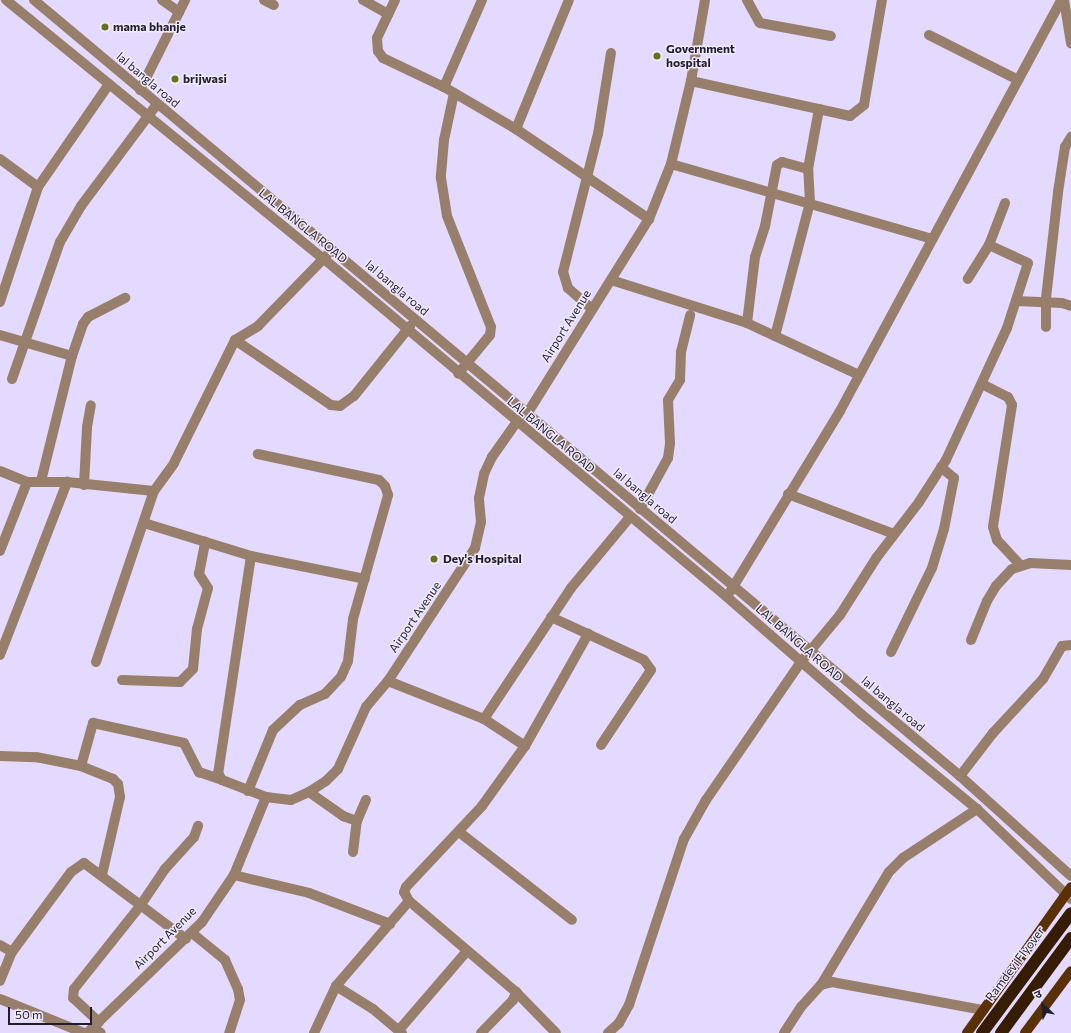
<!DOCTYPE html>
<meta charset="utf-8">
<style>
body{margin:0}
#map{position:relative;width:1071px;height:1033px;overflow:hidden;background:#e4d9ff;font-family:Commissioner,"Noto Sans Devanagari",sans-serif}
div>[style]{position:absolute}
.minor>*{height:10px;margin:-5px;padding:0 5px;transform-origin:5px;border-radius:5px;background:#987f6c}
.major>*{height:10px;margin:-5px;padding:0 5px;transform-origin:5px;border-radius:5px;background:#5a3007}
.highway>*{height:12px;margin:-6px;padding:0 6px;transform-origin:6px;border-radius:6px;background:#371c04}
.dots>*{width:11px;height:11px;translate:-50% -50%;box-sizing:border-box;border:2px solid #efeafd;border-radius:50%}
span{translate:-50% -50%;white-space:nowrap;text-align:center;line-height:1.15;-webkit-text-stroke:3px #efeafd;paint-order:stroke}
.poi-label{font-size:12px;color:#221d2e;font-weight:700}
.left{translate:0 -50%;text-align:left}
.street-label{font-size:12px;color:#221d2e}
.north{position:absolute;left:1023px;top:985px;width:40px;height:40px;-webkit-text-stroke:3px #efeafd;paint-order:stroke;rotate:335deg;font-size:11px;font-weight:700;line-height:16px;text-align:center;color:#221d2e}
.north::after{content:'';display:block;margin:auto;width:14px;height:18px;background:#221d2e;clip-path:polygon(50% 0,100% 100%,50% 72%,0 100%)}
.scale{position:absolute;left:8px;top:1007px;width:84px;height:18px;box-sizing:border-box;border:2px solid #221d2e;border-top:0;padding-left:5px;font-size:12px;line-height:14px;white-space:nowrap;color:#221d2e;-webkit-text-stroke:3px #efeafd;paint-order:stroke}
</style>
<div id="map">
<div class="minor">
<div style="left:6px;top:0;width:410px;rotate:39.2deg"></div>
<div style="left:324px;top:259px;width:526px;rotate:39.99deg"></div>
<div style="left:727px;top:597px;width:178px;rotate:41.1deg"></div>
<div style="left:861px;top:714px;width:150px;rotate:39.3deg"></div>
<div style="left:977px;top:809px;width:130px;rotate:43.8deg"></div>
<div style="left:34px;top:0;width:1208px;rotate:39.96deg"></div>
<div style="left:960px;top:776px;width:149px;rotate:42deg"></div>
<div style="left:162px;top:0;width:21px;rotate:35deg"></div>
<div style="left:264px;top:0;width:11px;rotate:27deg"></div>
<div style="left:363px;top:0;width:29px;rotate:29deg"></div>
<div style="left:395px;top:0;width:42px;rotate:115.3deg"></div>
<div style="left:377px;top:38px;width:13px;rotate:86deg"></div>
<div style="left:378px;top:51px;width:9px;rotate:54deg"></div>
<div style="left:383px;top:58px;width:68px;rotate:25.4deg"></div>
<div style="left:482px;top:0;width:95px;rotate:113.6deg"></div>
<div style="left:444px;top:87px;width:83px;rotate:30.3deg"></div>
<div style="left:516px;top:129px;width:161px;rotate:34.1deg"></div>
<div style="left:747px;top:0;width:26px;rotate:61deg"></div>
<div style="left:760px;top:23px;width:72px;rotate:10.4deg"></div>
<div style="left:1064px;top:0;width:44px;rotate:80.8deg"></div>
<div style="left:929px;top:35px;width:100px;rotate:26.8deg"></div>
<div style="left:691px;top:81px;width:163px;rotate:12.4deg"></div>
<div style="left:850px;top:116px;width:18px;rotate:-38deg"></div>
<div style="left:864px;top:105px;width:107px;rotate:-80.3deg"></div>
<div style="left:140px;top:90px;width:101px;rotate:-63.4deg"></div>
<div style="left:454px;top:93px;width:48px;rotate:102deg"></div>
<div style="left:444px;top:140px;width:38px;rotate:95deg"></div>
<div style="left:441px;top:178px;width:38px;rotate:81deg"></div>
<div style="left:447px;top:216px;width:119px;rotate:68.4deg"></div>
<div style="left:491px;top:327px;width:8px;rotate:97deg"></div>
<div style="left:490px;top:335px;width:50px;rotate:129.4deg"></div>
<div style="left:516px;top:129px;width:139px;rotate:-67.7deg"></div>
<div style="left:0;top:159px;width:47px;rotate:36.4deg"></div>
<div style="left:671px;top:164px;width:272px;rotate:16deg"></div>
<div style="left:989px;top:245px;width:45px;rotate:-69.1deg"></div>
<div style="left:611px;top:280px;width:143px;rotate:17.5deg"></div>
<div style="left:747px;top:323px;width:123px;rotate:24.9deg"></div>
<div style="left:1016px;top:301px;width:46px;rotate:2.5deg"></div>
<div style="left:1062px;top:303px;width:9px;rotate:18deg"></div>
<div style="left:0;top:302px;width:121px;rotate:-71.7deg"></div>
<div style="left:38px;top:187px;width:125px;rotate:-55.4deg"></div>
<div style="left:592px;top:309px;width:32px;rotate:-139deg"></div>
<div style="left:568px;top:288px;width:17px;rotate:-107deg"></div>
<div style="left:563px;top:272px;width:142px;rotate:-75.8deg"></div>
<div style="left:598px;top:134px;width:82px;rotate:-80.9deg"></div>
<div style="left:747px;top:323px;width:66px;rotate:-83.1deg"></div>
<div style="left:755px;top:257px;width:33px;rotate:-72deg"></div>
<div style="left:765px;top:226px;width:62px;rotate:-78.9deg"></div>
<div style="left:777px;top:165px;width:6px;rotate:-31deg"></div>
<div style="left:782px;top:162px;width:27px;rotate:15deg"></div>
<div style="left:1046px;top:327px;width:29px;rotate:-90deg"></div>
<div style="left:1046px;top:298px;width:107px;rotate:-83.5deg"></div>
<div style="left:1058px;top:192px;width:46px;rotate:-81.2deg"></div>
<div style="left:1065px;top:147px;width:12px;rotate:-59deg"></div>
<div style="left:0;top:335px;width:75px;rotate:16.3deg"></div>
<div style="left:775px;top:336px;width:138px;rotate:-75.3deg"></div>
<div style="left:810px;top:203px;width:34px;rotate:-93deg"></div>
<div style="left:808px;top:169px;width:61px;rotate:-79.6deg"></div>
<div style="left:235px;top:340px;width:116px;rotate:34.1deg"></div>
<div style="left:331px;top:405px;width:9px;rotate:6deg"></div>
<div style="left:340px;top:406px;width:17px;rotate:-36deg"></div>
<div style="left:354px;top:396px;width:90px;rotate:-51.3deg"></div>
<div style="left:12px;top:379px;width:145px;rotate:-70.7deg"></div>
<div style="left:60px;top:242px;width:42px;rotate:-59.7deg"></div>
<div style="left:81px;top:206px;width:127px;rotate:-53.3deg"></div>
<div style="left:982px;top:384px;width:29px;rotate:27deg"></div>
<div style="left:1008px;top:397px;width:9px;rotate:63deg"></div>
<div style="left:1012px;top:405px;width:123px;rotate:98.9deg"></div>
<div style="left:993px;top:527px;width:14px;rotate:73deg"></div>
<div style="left:997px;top:540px;width:34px;rotate:47deg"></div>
<div style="left:0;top:471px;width:29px;rotate:22deg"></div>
<div style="left:27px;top:482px;width:40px"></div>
<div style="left:67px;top:482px;width:87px;rotate:5.9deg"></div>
<div style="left:154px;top:491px;width:34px;rotate:-54deg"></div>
<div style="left:174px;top:463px;width:137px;rotate:-63.6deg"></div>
<div style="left:235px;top:340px;width:27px;rotate:-31deg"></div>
<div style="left:258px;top:326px;width:99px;rotate:-45.8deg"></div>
<div style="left:41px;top:481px;width:129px;rotate:-76.1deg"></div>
<div style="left:72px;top:356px;width:34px;rotate:-71deg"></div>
<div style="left:83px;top:324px;width:9px;rotate:-54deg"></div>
<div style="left:88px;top:317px;width:42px;rotate:-27.2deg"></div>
<div style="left:84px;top:485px;width:58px;rotate:-87deg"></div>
<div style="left:87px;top:427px;width:22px;rotate:-80deg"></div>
<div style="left:788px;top:494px;width:113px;rotate:20.7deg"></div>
<div style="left:640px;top:509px;width:58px;rotate:-61.2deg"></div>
<div style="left:668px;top:458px;width:15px;rotate:-82deg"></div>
<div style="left:670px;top:443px;width:43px;rotate:-92.7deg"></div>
<div style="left:668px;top:400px;width:23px;rotate:-59deg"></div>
<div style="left:680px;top:380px;width:28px;rotate:-88deg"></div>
<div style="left:681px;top:352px;width:38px;rotate:-76deg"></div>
<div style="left:144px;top:523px;width:112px;rotate:17.1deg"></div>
<div style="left:251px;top:556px;width:116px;rotate:11.4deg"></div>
<div style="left:0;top:551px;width:74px;rotate:-68.6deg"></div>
<div style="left:251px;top:556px;width:219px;rotate:98.6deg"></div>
<div style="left:218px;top:773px;width:8px;rotate:60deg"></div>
<div style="left:222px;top:780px;width:47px;rotate:21.1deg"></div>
<div style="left:730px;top:592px;width:212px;rotate:-58.7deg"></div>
<div style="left:840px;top:411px;width:467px;rotate:-61.7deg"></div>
<div style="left:551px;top:617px;width:102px;rotate:24.8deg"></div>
<div style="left:644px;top:660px;width:12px;rotate:55deg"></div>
<div style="left:651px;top:670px;width:90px;rotate:123.7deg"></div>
<div style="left:971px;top:640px;width:42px;rotate:-67.7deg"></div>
<div style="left:987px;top:601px;width:17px;rotate:-59deg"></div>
<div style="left:996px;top:586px;width:23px;rotate:-47deg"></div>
<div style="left:1012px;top:569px;width:19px;rotate:-18deg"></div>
<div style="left:1030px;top:563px;width:41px;rotate:2.8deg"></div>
<div style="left:891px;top:652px;width:93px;rotate:-64deg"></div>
<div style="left:932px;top:568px;width:41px;rotate:-72.9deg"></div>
<div style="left:944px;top:529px;width:52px;rotate:-78.9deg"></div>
<div style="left:954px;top:478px;width:17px;rotate:-140deg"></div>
<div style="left:0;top:655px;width:186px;rotate:-68.8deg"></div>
<div style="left:96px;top:662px;width:181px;rotate:-71.3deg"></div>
<div style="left:122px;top:680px;width:58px;rotate:2deg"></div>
<div style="left:180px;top:682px;width:18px;rotate:-45deg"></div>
<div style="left:193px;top:669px;width:40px;rotate:-84.3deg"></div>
<div style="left:197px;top:629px;width:42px;rotate:-75deg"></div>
<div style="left:208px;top:588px;width:17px;rotate:-123deg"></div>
<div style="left:199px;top:574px;width:33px;rotate:-79deg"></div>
<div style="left:388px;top:681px;width:103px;rotate:21.6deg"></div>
<div style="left:525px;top:746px;width:49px;rotate:-146.6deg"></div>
<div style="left:484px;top:719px;width:157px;rotate:-56.4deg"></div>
<div style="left:571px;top:588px;width:92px;rotate:-50.3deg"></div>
<div style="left:0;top:756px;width:36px;rotate:2deg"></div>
<div style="left:36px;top:757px;width:46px;rotate:11.3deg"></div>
<div style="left:81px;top:766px;width:35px;rotate:22deg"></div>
<div style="left:113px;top:779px;width:7px;rotate:45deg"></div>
<div style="left:118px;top:784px;width:13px;rotate:81deg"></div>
<div style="left:120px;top:797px;width:80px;rotate:103deg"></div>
<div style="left:81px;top:766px;width:45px;rotate:-74.4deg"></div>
<div style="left:93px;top:723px;width:93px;rotate:12.4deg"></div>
<div style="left:184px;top:743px;width:33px;rotate:63deg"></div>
<div style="left:199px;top:772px;width:24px;rotate:19deg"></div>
<div style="left:960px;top:776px;width:54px;rotate:-52.5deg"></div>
<div style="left:993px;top:733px;width:74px;rotate:-47.2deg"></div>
<div style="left:1043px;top:679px;width:38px;rotate:-60deg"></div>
<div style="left:1062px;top:646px;width:9px;rotate:-6deg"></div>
<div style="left:248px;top:791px;width:66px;rotate:-67.7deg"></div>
<div style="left:273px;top:730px;width:37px;rotate:-43deg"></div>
<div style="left:300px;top:705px;width:27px;rotate:-24deg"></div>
<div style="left:325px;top:694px;width:23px;rotate:-47deg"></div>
<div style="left:341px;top:677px;width:17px;rotate:-66deg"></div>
<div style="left:348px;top:661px;width:42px;rotate:-83.2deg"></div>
<div style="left:353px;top:619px;width:129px;rotate:-74.2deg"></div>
<div style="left:388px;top:495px;width:9px;rotate:-108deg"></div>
<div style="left:385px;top:486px;width:8px;rotate:-135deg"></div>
<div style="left:379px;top:480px;width:124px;rotate:-167.9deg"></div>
<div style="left:309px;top:792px;width:42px;rotate:35.2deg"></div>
<div style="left:343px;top:816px;width:15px;rotate:20deg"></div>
<div style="left:357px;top:821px;width:23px;rotate:-67deg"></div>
<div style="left:459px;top:832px;width:143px;rotate:37.9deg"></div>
<div style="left:353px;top:852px;width:31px;rotate:-83deg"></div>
<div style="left:234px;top:875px;width:77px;rotate:13.5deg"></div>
<div style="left:309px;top:893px;width:87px;rotate:20.9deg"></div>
<div style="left:192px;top:933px;width:43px;rotate:39.3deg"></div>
<div style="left:225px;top:960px;width:32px;rotate:66deg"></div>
<div style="left:238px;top:989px;width:11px;rotate:80deg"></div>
<div style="left:240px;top:1000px;width:35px;rotate:108deg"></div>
<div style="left:0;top:945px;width:14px;rotate:30deg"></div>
<div style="left:0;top:981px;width:31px;rotate:-68deg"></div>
<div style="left:12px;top:952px;width:99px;rotate:-53.6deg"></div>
<div style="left:71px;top:872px;width:16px;rotate:-35deg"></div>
<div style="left:84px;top:863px;width:127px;rotate:36.7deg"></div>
<div style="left:821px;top:985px;width:132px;rotate:-59deg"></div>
<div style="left:889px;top:872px;width:20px;rotate:-45deg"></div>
<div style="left:903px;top:858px;width:89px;rotate:-33.5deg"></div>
<div style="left:336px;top:986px;width:112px;rotate:-49.3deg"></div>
<div style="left:516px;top:992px;width:57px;rotate:45.7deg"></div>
<div style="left:0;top:999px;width:91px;rotate:22deg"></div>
<div style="left:99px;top:1022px;width:35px;rotate:-137deg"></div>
<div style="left:73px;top:998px;width:9px;rotate:-84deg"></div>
<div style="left:74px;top:989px;width:106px;rotate:-51.5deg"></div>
<div style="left:140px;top:906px;width:45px;rotate:-56deg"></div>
<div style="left:165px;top:869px;width:43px;rotate:-47.8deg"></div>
<div style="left:194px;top:837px;width:12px;rotate:-70deg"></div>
<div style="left:93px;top:1028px;width:9px;rotate:32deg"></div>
<div style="left:399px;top:1030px;width:104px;rotate:-49.3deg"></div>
<div style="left:87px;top:1033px;width:160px;rotate:-44deg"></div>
<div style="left:202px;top:922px;width:57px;rotate:-55.8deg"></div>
<div style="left:234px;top:875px;width:84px;rotate:-67.7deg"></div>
<div style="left:266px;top:797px;width:25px;rotate:7deg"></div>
<div style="left:291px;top:800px;width:20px;rotate:-24deg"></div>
<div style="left:309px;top:792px;width:20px;rotate:-33deg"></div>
<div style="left:326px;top:781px;width:17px;rotate:-45deg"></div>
<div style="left:338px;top:769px;width:68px;rotate:-65.7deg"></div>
<div style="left:366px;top:707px;width:34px;rotate:-50deg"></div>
<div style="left:388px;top:681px;width:159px;rotate:-56.8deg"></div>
<div style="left:475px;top:548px;width:27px;rotate:-77deg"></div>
<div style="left:481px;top:522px;width:24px;rotate:-95deg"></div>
<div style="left:479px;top:498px;width:25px;rotate:-78deg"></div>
<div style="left:484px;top:474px;width:19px;rotate:-65deg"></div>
<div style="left:492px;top:457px;width:42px;rotate:-54.8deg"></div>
<div style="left:516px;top:423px;width:14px;rotate:-39deg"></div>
<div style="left:527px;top:414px;width:230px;rotate:-58deg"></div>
<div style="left:649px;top:219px;width:59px;rotate:-68.2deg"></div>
<div style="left:671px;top:164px;width:85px;rotate:-76.5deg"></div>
<div style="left:691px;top:81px;width:82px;rotate:-80.2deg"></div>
<div style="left:314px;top:1033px;width:52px;rotate:-64.9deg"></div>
<div style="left:336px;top:986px;width:44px;rotate:31.9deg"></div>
<div style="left:373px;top:1009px;width:38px;rotate:40deg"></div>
<div style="left:481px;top:1033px;width:46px;rotate:-45.9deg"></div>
<div style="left:513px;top:1000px;width:9px;rotate:-69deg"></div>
<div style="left:516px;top:992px;width:140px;rotate:-139.6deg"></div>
<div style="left:409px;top:901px;width:10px;rotate:-119deg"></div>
<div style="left:404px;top:892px;width:5px;rotate:-68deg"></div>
<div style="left:406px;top:887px;width:111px;rotate:-46.8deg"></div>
<div style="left:482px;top:806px;width:74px;rotate:-54.4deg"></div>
<div style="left:525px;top:746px;width:129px;rotate:-60.6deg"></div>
<div style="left:608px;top:1033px;width:15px;rotate:-42deg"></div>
<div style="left:619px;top:1023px;width:21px;rotate:-61deg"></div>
<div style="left:629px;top:1005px;width:175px;rotate:-71.7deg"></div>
<div style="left:684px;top:839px;width:45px;rotate:-60.6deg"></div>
<div style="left:706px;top:800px;width:168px;rotate:-55.5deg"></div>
<div style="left:801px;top:662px;width:61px;rotate:-50.3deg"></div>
<div style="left:840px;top:615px;width:69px;rotate:-57.5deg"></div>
<div style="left:877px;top:557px;width:69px;rotate:-52.6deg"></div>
<div style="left:919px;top:502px;width:50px;rotate:-57.3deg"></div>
<div style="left:946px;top:460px;width:145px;rotate:-65.2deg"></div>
<div style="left:1007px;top:328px;width:68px;rotate:-72.1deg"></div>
<div style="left:1028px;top:263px;width:43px;rotate:-155.2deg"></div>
<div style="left:989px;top:245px;width:40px;rotate:122deg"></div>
<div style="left:784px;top:1033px;width:31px;rotate:-57deg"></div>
<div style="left:801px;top:1007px;width:30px;rotate:-48deg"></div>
<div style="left:821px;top:985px;width:11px;rotate:-15deg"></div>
<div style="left:832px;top:982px;width:154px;rotate:10.5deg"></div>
</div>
<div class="major">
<div style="left:967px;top:1033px;width:179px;rotate:-54.5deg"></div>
<div style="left:1025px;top:1033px;width:77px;rotate:-53.4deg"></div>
</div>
<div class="highway">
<div style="left:982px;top:1033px;width:149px;rotate:-53.4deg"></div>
<div style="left:1001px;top:1033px;width:118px;rotate:-53.6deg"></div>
</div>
<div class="dots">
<div style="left:105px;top:27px;background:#63721e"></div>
<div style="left:657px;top:56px;background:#63721e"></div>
<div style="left:175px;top:79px;background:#63721e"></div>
<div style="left:434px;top:559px;background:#63721e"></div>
</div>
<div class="poi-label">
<span class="left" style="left:113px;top:27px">mama bhanje</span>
<span class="left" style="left:666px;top:56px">Government<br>hospital</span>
<span class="left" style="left:183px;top:79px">brijwasi</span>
<span class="left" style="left:443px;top:559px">Dey's Hospital</span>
</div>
<div class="street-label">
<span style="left:148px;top:80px;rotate:40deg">lal bangla road</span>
<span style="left:303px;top:226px;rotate:39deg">LAL BANGLA ROAD</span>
<span style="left:397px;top:288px;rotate:40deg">lal bangla road</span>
<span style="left:566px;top:326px;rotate:-58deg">Airport Avenue</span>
<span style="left:551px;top:435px;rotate:40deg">LAL BANGLA ROAD</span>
<span style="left:645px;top:496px;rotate:40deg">lal bangla road</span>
<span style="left:415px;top:617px;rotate:-56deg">Airport Avenue</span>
<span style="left:799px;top:643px;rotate:41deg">LAL BANGLA ROAD</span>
<span style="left:893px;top:704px;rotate:40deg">lal bangla road</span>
<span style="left:165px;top:938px;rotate:-45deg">Airport Avenue</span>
<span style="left:1015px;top:964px;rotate:-53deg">Ramdevi Flyover</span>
</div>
<div class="north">उ</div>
<div class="scale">50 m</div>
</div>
